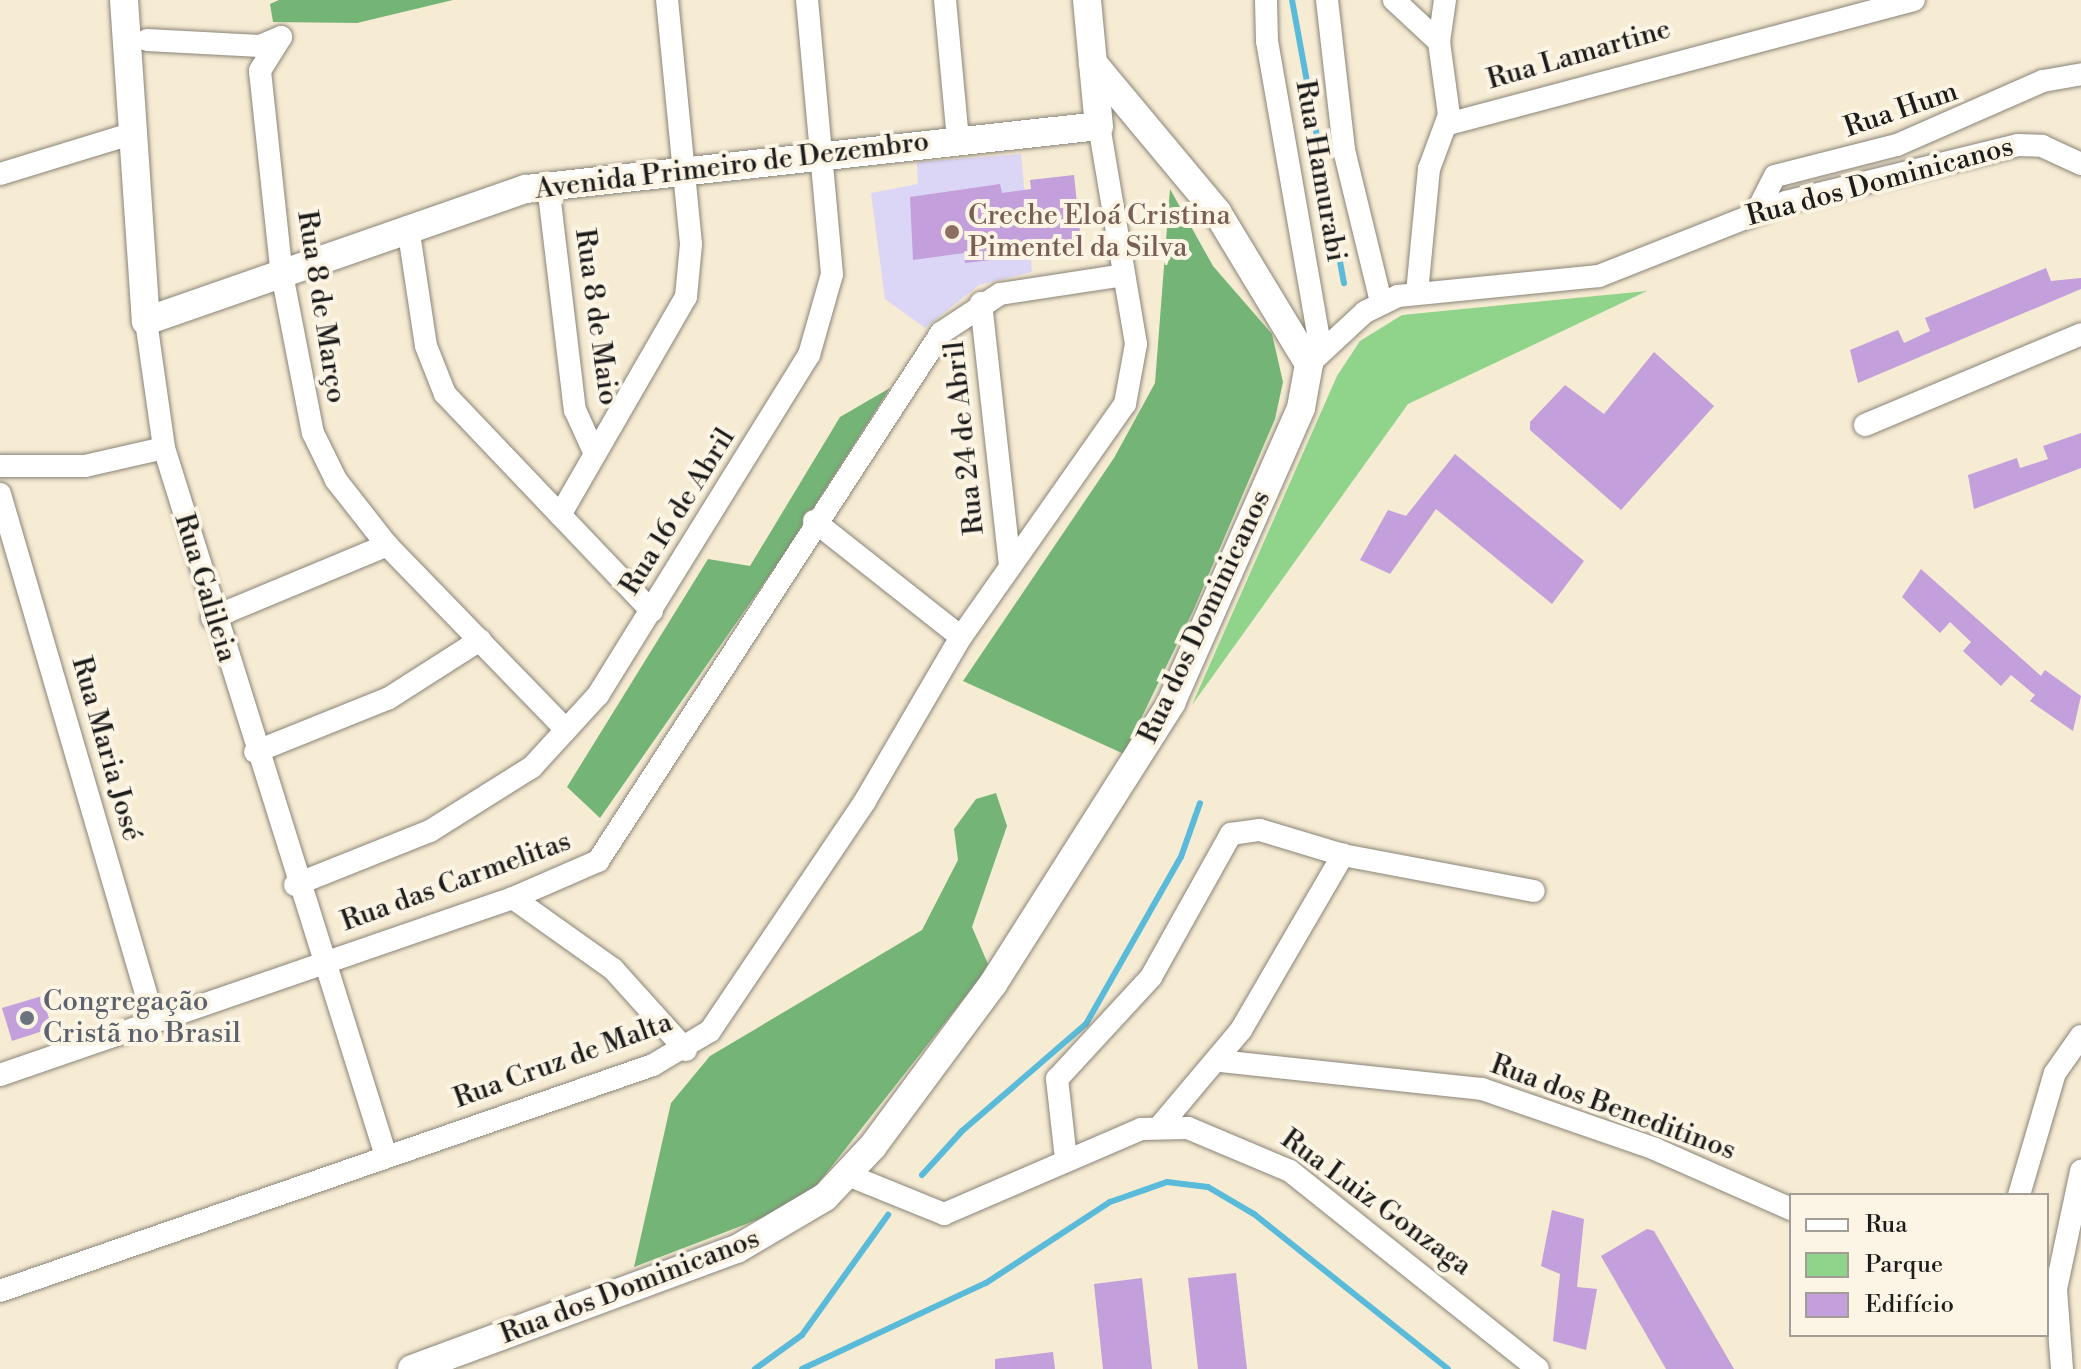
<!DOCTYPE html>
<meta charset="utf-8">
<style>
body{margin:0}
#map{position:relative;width:2081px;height:1369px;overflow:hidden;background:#f6ebd3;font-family:"Libre Bodoni",serif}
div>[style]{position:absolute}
.built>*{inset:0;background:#dcd6f6}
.green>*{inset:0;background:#90d38b}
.forest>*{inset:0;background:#74b577}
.stream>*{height:6px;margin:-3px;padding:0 3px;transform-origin:3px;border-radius:3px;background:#5abad9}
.building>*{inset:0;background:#c39fdb}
.roads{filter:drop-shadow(0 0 2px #898478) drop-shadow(0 0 2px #898478)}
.minor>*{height:22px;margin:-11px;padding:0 11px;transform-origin:11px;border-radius:11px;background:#fff}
.tertiary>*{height:28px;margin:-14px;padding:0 14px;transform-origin:14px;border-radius:14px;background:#fff}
.dots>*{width:22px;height:22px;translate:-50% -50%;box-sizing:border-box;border:4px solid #fcf5e5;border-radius:50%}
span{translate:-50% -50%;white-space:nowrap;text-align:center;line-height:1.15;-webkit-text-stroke:8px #fcf5e5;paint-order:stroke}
.street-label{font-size:28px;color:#1c1c1c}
.education-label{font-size:28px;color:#785e54}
.left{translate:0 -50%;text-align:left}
.worship-label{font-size:28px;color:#5b616d}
.legend{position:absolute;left:1789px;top:1193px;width:260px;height:144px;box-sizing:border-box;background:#fcf5e5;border:2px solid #a29e95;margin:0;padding:10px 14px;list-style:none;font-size:24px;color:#1c1c1c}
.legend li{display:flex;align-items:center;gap:16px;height:40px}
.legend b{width:40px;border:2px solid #a29e95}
</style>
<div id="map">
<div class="built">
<div style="clip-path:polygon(1021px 154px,1032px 272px,979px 285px,925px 328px,885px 299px,871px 193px,918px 184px,917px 162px)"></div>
</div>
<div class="green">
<div style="clip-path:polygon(1647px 291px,1408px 404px,1192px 705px,1337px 376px,1360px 341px,1402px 315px)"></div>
</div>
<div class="forest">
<div style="clip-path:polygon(279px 0,453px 0,357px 23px,273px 22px,270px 4px)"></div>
<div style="clip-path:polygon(1170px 189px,1213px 266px,1272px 334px,1283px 382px,1275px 419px,1193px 611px,1124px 754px,963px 681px,1114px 458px,1155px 383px)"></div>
<div style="clip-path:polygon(890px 388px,780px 560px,600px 818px,567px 787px,708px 559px,750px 566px,840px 417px)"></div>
<div style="clip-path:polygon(996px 793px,1007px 826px,972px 927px,988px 964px,980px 978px,817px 1185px,767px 1216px,634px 1267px,671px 1103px,710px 1056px,922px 930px,958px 860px,954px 829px,976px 799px)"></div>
</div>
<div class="stream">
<div style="left:1292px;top:0;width:288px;rotate:79.6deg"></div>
<div style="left:922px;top:1175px;width:59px;rotate:-47.7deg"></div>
<div style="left:962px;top:1131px;width:164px;rotate:-40.8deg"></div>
<div style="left:1086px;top:1024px;width:192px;rotate:-60.4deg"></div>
<div style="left:1181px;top:857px;width:57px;rotate:-70.6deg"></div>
<div style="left:755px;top:1369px;width:58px;rotate:-35.9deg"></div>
<div style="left:802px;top:1335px;width:148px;rotate:-54.4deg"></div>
<div style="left:802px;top:1369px;width:203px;rotate:-25.1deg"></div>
<div style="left:986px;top:1283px;width:148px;rotate:-33.2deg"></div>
<div style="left:1110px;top:1202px;width:60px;rotate:-19.3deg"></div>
<div style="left:1167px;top:1182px;width:41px;rotate:7deg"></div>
<div style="left:1208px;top:1187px;width:53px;rotate:30.4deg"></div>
<div style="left:1254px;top:1214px;width:248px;rotate:38.6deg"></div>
</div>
<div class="building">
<div style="clip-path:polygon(1074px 175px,1081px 242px,990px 249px,991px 260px,965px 263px,964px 253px,913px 260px,910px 197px,1000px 184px,1002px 193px,1031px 189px,1030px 180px)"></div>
<div style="clip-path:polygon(2046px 268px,2051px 281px,2081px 278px,2081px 289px,1858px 383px,1850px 350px,1898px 330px,1904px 343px,1930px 331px,1925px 318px)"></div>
<div style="clip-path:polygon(1654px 352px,1714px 406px,1621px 510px,1530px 430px,1530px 422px,1565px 385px,1604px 414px)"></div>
<div style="clip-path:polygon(2081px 433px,2081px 468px,1974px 509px,1968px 475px,2017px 458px,2020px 468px,2048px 459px,2043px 446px)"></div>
<div style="clip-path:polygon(1455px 454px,1584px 561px,1552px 604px,1436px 509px,1390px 574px,1360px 560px,1388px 510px,1406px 516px)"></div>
<div style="clip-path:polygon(1921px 569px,2041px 676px,2045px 670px,2081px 696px,2073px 731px,2030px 701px,2035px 695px,2011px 675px,2001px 686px,1963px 651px,1971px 642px,1950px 622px,1940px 633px,1902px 597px)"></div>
<div style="clip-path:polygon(42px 996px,52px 1028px,12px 1041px,2px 1008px)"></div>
<div style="clip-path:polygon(1552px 1210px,1584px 1219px,1577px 1287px,1597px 1289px,1586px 1350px,1553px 1341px,1560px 1274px,1541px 1266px)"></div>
<div style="clip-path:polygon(1647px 1229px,1654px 1231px,1734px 1369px,1666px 1369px,1601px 1256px)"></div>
<div style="clip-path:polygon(1236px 1273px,1247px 1369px,1198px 1369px,1188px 1278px)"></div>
<div style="clip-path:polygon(1142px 1278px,1152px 1369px,1103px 1369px,1094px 1284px)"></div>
<div style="clip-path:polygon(1053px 1352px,1055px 1369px,995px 1369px,995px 1359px)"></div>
</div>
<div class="roads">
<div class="minor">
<div style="left:945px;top:0;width:141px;rotate:84.7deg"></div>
<div style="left:1266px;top:0;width:41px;rotate:88.6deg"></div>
<div style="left:1267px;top:41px;width:315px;rotate:80.1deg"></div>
<div style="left:1327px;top:0;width:151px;rotate:83.5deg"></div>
<div style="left:1344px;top:150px;width:156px;rotate:76.3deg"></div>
<div style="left:1394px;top:0;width:62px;rotate:43deg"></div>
<div style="left:281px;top:37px;width:40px;rotate:122deg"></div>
<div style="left:260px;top:71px;width:199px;rotate:83.9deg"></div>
<div style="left:281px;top:269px;width:167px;rotate:79deg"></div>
<div style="left:313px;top:433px;width:52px;rotate:63.9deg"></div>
<div style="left:336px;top:480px;width:83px;rotate:51.9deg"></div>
<div style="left:387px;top:545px;width:257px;rotate:45.9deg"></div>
<div style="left:147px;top:40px;width:113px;rotate:3deg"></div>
<div style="left:260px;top:46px;width:23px;rotate:-23deg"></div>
<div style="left:1448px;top:124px;width:482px;rotate:-14.9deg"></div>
<div style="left:0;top:174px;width:140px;rotate:-17deg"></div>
<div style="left:548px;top:185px;width:227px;rotate:83.2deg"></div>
<div style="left:575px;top:410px;width:48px;rotate:65.6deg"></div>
<div style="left:1757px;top:211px;width:39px;rotate:-63deg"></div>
<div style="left:1775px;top:176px;width:126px;rotate:-14.3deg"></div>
<div style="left:1897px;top:145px;width:159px;rotate:-23.7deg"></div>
<div style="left:2043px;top:81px;width:39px;rotate:-10deg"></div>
<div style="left:408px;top:227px;width:120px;rotate:81.4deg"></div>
<div style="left:426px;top:346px;width:52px;rotate:68.4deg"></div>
<div style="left:445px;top:394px;width:300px;rotate:46.4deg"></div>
<div style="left:1417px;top:293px;width:125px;rotate:-84.5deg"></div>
<div style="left:1429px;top:169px;width:58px;rotate:-69.7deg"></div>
<div style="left:1449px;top:115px;width:74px;rotate:-97.8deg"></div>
<div style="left:1439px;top:42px;width:42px;rotate:-81.9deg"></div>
<div style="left:981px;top:303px;width:265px;rotate:83.7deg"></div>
<div style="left:146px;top:321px;width:128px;rotate:81.9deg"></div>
<div style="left:164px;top:448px;width:742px;rotate:72.59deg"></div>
<div style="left:1309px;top:364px;width:76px;rotate:-42.9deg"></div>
<div style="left:1365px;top:312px;width:37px;rotate:-26deg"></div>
<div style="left:1398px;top:296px;width:202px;rotate:-5.7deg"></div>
<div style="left:1599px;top:276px;width:201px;rotate:-21.6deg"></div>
<div style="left:1786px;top:202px;width:239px;rotate:-13.8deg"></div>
<div style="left:2018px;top:145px;width:24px;rotate:2deg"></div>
<div style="left:2042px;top:146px;width:43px;rotate:24.8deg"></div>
<div style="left:1865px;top:425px;width:234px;rotate:-22.8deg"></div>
<div style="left:0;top:466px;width:85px"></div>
<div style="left:85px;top:466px;width:81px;rotate:-12.8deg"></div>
<div style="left:0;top:494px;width:549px;rotate:73.71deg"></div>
<div style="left:560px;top:515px;width:252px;rotate:-60deg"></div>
<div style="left:686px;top:297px;width:53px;rotate:-84.6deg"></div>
<div style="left:691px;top:244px;width:245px;rotate:-95.6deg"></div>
<div style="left:814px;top:521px;width:187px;rotate:38.3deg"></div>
<div style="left:212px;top:618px;width:190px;rotate:-22.6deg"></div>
<div style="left:255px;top:752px;width:144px;rotate:-21.9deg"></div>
<div style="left:389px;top:698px;width:108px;rotate:-32.5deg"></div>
<div style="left:295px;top:885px;width:145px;rotate:-21.8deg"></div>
<div style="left:430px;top:831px;width:120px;rotate:-32.1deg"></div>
<div style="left:532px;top:767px;width:98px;rotate:-47.5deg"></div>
<div style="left:598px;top:695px;width:400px;rotate:-58.2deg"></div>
<div style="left:809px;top:355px;width:84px;rotate:-74.1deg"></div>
<div style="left:832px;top:274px;width:275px;rotate:-95.2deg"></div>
<div style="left:513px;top:898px;width:123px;rotate:35.4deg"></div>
<div style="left:613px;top:969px;width:109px;rotate:48deg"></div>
<div style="left:1220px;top:1061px;width:263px;rotate:6.1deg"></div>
<div style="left:1482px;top:1089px;width:183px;rotate:19.1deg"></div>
<div style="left:1655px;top:1149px;width:149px;rotate:23.8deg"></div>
<div style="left:0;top:1075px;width:543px;rotate:-19.04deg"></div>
<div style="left:513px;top:898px;width:93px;rotate:-23.5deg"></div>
<div style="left:598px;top:861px;width:630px;rotate:-56.99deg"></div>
<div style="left:941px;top:333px;width:71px;rotate:-33.5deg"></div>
<div style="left:1000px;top:294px;width:125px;rotate:-8.7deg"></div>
<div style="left:1161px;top:1125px;width:124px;rotate:-49.9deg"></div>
<div style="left:1241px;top:1030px;width:203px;rotate:-59.8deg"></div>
<div style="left:1066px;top:1159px;width:81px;rotate:-96.4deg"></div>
<div style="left:1057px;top:1079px;width:139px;rotate:-47.3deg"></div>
<div style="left:1151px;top:977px;width:164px;rotate:-60.8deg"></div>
<div style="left:1231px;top:834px;width:29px;rotate:-8deg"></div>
<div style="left:1260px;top:830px;width:87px;rotate:16.8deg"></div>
<div style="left:1343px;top:855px;width:194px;rotate:10.7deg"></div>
<div style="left:848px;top:1175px;width:104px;rotate:22.1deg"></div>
<div style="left:944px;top:1214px;width:215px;rotate:-23.3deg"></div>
<div style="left:1141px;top:1129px;width:47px;rotate:-1.2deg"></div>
<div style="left:1188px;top:1128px;width:111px;rotate:22.9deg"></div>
<div style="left:1290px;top:1171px;width:317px;rotate:38.6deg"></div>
<div style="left:2019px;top:1195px;width:127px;rotate:-73.6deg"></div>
<div style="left:2055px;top:1073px;width:45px;rotate:-54.9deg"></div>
<div style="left:0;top:1291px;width:691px;rotate:-19.09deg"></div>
<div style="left:653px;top:1065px;width:66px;rotate:-30.8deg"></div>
<div style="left:710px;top:1031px;width:277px;rotate:-56deg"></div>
<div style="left:865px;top:801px;width:190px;rotate:-59.7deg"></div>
<div style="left:961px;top:637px;width:285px;rotate:-54.9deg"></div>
<div style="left:1125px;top:404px;width:61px;rotate:-79.6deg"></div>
<div style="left:1136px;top:344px;width:221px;rotate:-99.6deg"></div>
<div style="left:2062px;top:1369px;width:80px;rotate:-94.3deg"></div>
<div style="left:2056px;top:1289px;width:121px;rotate:-78deg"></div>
</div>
<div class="tertiary">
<div style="left:124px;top:0;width:322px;rotate:86.1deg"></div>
<div style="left:146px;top:321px;width:402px;rotate:-19.2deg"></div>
<div style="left:526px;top:189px;width:576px;rotate:-6.27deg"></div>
<div style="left:1087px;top:0;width:127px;rotate:84.6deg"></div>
<div style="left:412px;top:1369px;width:346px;rotate:-20.3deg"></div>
<div style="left:737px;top:1249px;width:102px;rotate:-30.6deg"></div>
<div style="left:825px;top:1197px;width:70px;rotate:-46.7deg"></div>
<div style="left:873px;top:1146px;width:202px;rotate:-53.5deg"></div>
<div style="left:993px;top:984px;width:333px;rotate:-57.6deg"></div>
<div style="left:1171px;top:703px;width:322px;rotate:-66.2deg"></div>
<div style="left:1301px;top:408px;width:45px;rotate:-79.7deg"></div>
<div style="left:1309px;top:364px;width:178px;rotate:-121.2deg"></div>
<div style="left:1217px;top:212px;width:194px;rotate:-129.8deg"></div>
</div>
</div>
<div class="dots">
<div style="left:952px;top:232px;background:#8d6e63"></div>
<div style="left:27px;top:1018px;background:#6b7280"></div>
</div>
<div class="street-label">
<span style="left:1579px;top:55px;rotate:-16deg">Rua Lamartine</span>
<span style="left:1901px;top:110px;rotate:-19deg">Rua Hum</span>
<span style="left:732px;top:166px;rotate:-7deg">Avenida Primeiro de Dezembro</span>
<span style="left:1320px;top:171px;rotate:80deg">Rua Hamurabi</span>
<span style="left:1880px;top:182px;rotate:-15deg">Rua dos Dominicanos</span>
<span style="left:321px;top:307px;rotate:81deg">Rua 8 de Março</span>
<span style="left:596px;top:317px;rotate:82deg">Rua 8 de Maio</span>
<span style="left:965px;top:438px;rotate:-96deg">Rua 24 de Abril</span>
<span style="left:678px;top:512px;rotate:-58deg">Rua 16 de Abril</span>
<span style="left:205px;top:588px;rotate:73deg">Rua Galileia</span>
<span style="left:1205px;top:617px;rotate:-65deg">Rua dos Dominicanos</span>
<span style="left:106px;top:749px;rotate:74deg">Rua Maria José</span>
<span style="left:456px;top:882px;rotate:-20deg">Rua das Carmelitas</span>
<span style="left:563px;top:1061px;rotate:-20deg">Rua Cruz de Malta</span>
<span style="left:1613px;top:1108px;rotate:20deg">Rua dos Beneditinos</span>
<span style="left:1376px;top:1203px;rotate:36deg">Rua Luiz Gonzaga</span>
<span style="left:630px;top:1287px;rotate:-21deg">Rua dos Dominicanos</span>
</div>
<div class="education-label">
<span class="left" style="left:968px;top:232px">Creche Eloá Cristina<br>Pimentel da Silva</span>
</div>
<div class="worship-label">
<span class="left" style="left:43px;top:1018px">Congregação<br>Cristã no Brasil</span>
</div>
<ul class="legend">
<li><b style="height:10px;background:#fff"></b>Rua</li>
<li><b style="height:22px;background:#90d38b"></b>Parque</li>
<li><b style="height:22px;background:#c39fdb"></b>Edifício</li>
</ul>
</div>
